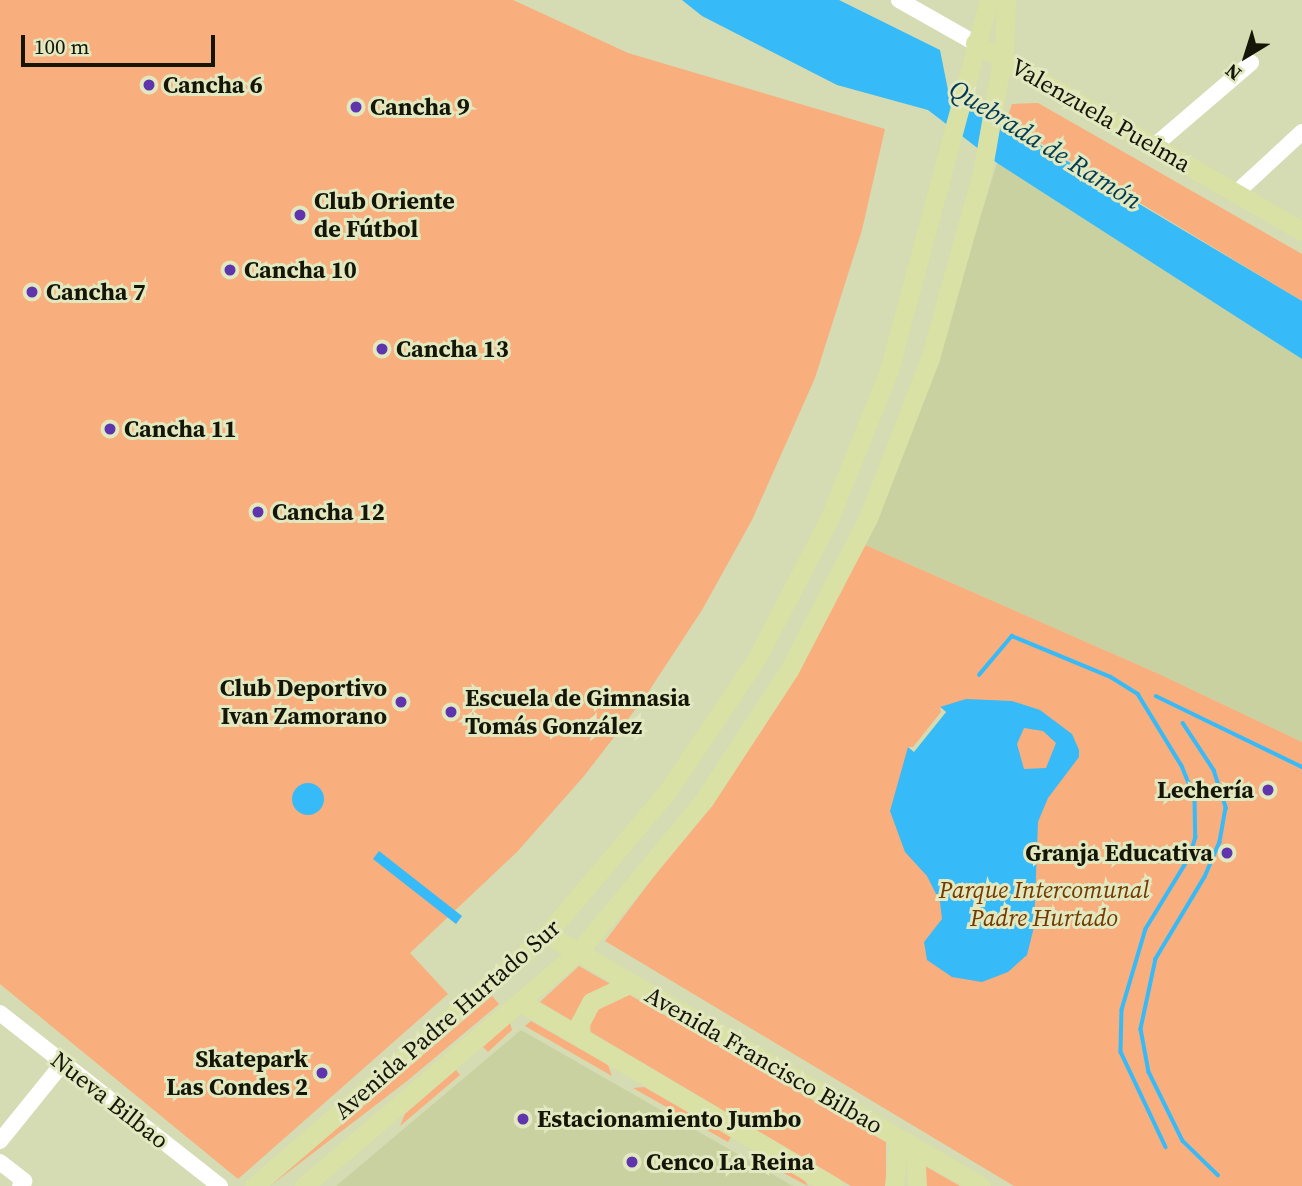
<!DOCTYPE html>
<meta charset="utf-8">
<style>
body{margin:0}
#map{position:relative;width:1302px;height:1186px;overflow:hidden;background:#d5dbb2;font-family:"Source Serif 4",serif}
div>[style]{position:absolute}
.built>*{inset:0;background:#cad1a0}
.green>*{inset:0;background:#f9ae7d}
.water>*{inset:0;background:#37baf8}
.round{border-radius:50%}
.pier>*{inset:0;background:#d5dbb2}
.stream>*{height:3.5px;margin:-1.75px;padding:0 1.75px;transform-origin:1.75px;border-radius:1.75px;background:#37baf8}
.minor>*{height:16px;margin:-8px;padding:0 8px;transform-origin:8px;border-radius:8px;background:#fff}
.major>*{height:19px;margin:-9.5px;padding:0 9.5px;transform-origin:9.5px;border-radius:9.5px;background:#dae1a5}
.dots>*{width:19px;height:19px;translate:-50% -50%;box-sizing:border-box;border:4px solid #e2e8bf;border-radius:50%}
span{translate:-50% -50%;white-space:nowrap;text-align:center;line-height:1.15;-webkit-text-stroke:6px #e2e8bf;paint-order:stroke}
.poi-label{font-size:24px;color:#151607;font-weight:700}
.left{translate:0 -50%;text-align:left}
.right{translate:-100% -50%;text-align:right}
.street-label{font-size:24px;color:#151607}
.park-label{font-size:24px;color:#743801;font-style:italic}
.water-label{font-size:26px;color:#003952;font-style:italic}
.north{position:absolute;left:1211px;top:21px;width:70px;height:70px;-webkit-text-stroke:5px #e2e8bf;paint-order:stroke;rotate:218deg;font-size:19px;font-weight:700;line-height:28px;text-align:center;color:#151607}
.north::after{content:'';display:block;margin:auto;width:24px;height:32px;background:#151607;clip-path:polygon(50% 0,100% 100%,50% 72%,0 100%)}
.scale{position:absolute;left:21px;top:35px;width:194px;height:32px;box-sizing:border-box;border:4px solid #151607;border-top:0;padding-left:9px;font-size:21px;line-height:24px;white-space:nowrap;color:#151607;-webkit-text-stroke:5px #e2e8bf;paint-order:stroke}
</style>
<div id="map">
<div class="built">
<div style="clip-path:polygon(997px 163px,1302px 359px,1302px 742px,1159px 674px,863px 544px,942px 342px)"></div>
<div style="clip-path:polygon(521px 1030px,793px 1186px,336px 1186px)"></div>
</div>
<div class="green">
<div style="clip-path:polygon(0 0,513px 0,628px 53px,885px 129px,862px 230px,815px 378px,752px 520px,702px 610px,645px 697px,584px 776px,517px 852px,410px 953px,448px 994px,238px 1179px,0 984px)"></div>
<div style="clip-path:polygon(1038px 103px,1302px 254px,1302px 301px,1006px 122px,1012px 104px)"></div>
<div style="clip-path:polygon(863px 544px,1159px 674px,1302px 742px,1302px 1186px,1014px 1186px,605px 941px,712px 800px)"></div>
<div style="clip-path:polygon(579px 966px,886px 1142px,886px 1186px,851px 1186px,540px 1002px)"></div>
<div style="clip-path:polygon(492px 996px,499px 1004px,407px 1081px,270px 1186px)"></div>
<div style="clip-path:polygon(531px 1021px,608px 1065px,612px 1076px,525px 1026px)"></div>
<div style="clip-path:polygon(510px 1023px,512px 1030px,488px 1052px,483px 1047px)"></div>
<div style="clip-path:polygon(456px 1070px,460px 1075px,400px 1126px,405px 1114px)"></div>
<div style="clip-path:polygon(644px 1087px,731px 1137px,728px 1142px,633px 1088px)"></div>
<div style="clip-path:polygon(766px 1157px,803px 1178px,808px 1186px,763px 1162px)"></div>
<div style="clip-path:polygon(923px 1165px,960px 1186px,925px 1186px)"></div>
</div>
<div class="water">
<div style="clip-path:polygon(682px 0,839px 0,940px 50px,948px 90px,1302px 301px,1302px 359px,997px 163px,928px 110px,837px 85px,702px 16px)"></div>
<div style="clip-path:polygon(evenodd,966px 699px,1012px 701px,1040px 710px,1072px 734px,1079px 750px,1079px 757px,1048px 798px,1038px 822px,1034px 927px,1027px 955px,1008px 972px,982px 982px,952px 977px,927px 960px,924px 942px,942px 919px,940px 902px,927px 876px,905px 852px,890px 811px,908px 747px,914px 751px,946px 712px,940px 707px,966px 699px,1024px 728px,1043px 731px,1056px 743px,1046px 768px,1024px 769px,1017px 744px,1024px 728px)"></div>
<div class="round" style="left:292px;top:783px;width:32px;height:32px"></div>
<div style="clip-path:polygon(379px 851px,462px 916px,456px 924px,373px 859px)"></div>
</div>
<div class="pier">
<div style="clip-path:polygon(940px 707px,946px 712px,914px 752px,908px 747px,913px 747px,941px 712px)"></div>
</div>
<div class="stream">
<div style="left:979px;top:675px;width:51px;rotate:-49.8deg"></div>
<div style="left:1012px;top:636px;width:107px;rotate:22.5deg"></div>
<div style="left:1111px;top:677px;width:32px;rotate:32deg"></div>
<div style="left:1138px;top:694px;width:84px;rotate:58.6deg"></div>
<div style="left:1182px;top:766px;width:35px;rotate:68deg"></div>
<div style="left:1195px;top:798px;width:39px;rotate:89deg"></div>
<div style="left:1196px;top:837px;width:21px;rotate:107deg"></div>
<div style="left:1190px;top:857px;width:84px;rotate:121.4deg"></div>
<div style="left:1146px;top:929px;width:84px;rotate:106.5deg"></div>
<div style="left:1122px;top:1010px;width:42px;rotate:91.4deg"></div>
<div style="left:1121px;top:1052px;width:105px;rotate:64.7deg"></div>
<div style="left:1156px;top:696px;width:162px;rotate:25.9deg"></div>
<div style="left:1183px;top:723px;width:56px;rotate:56.6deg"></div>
<div style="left:1214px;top:770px;width:40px;rotate:72deg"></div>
<div style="left:1226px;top:808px;width:35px;rotate:100deg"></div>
<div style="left:1220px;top:842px;width:38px;rotate:113deg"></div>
<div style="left:1205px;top:877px;width:96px;rotate:120.9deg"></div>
<div style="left:1156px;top:959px;width:72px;rotate:102.1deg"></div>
<div style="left:1141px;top:1029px;width:44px;rotate:79.5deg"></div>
<div style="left:1149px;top:1072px;width:77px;rotate:63.8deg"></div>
<div style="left:1183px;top:1141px;width:49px;rotate:44.2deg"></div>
</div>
<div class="minor">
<div style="left:899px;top:0;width:87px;rotate:29.5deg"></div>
<div style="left:1154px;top:146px;width:128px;rotate:-40.6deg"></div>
<div style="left:1236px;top:193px;width:90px;rotate:-42.7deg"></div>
<div style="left:0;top:1013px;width:280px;rotate:38.2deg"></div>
<div style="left:0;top:1141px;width:100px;rotate:-51.1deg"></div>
<div style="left:0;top:1162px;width:31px;rotate:38deg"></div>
<div style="left:24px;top:1181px;width:6px;rotate:129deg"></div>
</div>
<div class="major">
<div style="left:975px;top:43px;width:377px;rotate:29.9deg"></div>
<div style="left:547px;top:934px;width:502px;rotate:30.14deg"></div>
<div style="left:522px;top:1003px;width:361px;rotate:30.5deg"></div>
<div style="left:581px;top:1038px;width:15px;rotate:-94deg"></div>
<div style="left:580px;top:1023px;width:24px;rotate:-62deg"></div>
<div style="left:591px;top:1002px;width:44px;rotate:-25.4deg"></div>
<div style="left:915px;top:1148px;width:38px;rotate:87deg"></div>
<div style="left:254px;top:1186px;width:386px;rotate:-40.7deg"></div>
<div style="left:547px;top:934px;width:186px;rotate:-49.8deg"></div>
<div style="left:667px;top:792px;width:161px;rotate:-56.1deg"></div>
<div style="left:757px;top:658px;width:159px;rotate:-62.6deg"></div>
<div style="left:830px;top:517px;width:158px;rotate:-68.1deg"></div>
<div style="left:889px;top:370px;width:383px;rotate:-74.9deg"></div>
<div style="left:304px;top:1186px;width:362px;rotate:-40.5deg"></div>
<div style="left:579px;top:951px;width:196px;rotate:-50.4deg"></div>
<div style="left:704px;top:800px;width:155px;rotate:-56.8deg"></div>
<div style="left:789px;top:670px;width:171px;rotate:-62.5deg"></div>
<div style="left:868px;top:518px;width:172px;rotate:-68.8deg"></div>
<div style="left:930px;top:358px;width:192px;rotate:-74.3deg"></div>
<div style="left:982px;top:173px;width:127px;rotate:-80deg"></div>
<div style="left:1004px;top:48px;width:48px;rotate:-87.6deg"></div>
<div style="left:894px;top:1186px;width:48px;rotate:-84.1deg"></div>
</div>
<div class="dots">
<div style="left:149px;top:85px;background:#5f35ad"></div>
<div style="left:356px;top:107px;background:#5f35ad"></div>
<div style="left:300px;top:215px;background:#5f35ad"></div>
<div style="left:230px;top:270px;background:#5f35ad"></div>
<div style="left:32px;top:292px;background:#5f35ad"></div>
<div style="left:382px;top:349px;background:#5f35ad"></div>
<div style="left:110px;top:429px;background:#5f35ad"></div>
<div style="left:258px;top:512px;background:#5f35ad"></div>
<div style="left:401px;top:702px;background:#5f35ad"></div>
<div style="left:451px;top:712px;background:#5f35ad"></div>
<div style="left:1268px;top:790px;background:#5f35ad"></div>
<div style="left:1227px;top:853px;background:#5f35ad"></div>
<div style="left:322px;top:1073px;background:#5f35ad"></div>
<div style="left:523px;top:1119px;background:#5f35ad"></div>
<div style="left:632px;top:1162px;background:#5f35ad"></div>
</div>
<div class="poi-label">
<span class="left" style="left:163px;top:85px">Cancha 6</span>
<span class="left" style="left:370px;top:107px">Cancha 9</span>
<span class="left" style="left:314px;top:215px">Club Oriente<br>de Fútbol</span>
<span class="left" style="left:244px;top:270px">Cancha 10</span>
<span class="left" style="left:46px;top:292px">Cancha 7</span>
<span class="left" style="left:396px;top:349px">Cancha 13</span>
<span class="left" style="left:124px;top:429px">Cancha 11</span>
<span class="left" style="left:272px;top:512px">Cancha 12</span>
<span class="right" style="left:387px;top:702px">Club Deportivo<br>Ivan Zamorano</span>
<span class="left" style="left:465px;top:712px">Escuela de Gimnasia<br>Tomás González</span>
<span class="right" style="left:1254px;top:790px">Lechería</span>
<span class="right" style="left:1213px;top:853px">Granja Educativa</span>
<span class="right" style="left:308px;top:1073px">Skatepark<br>Las Condes 2</span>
<span class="left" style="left:537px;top:1119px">Estacionamiento Jumbo</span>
<span class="left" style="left:646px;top:1162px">Cenco La Reina</span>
</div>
<div class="street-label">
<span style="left:1101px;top:115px;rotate:30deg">Valenzuela Puelma</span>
<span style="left:447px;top:1019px;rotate:-41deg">Avenida Padre Hurtado Sur</span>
<span style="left:764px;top:1060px;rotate:30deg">Avenida Francisco Bilbao</span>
<span style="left:110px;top:1100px;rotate:38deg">Nueva Bilbao</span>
</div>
<div class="park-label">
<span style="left:1044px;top:904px">Parque Intercomunal<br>Padre Hurtado</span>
</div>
<div class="water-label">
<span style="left:1045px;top:145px;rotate:32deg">Quebrada de Ramón</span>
</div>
<div class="north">N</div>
<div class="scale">100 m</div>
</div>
